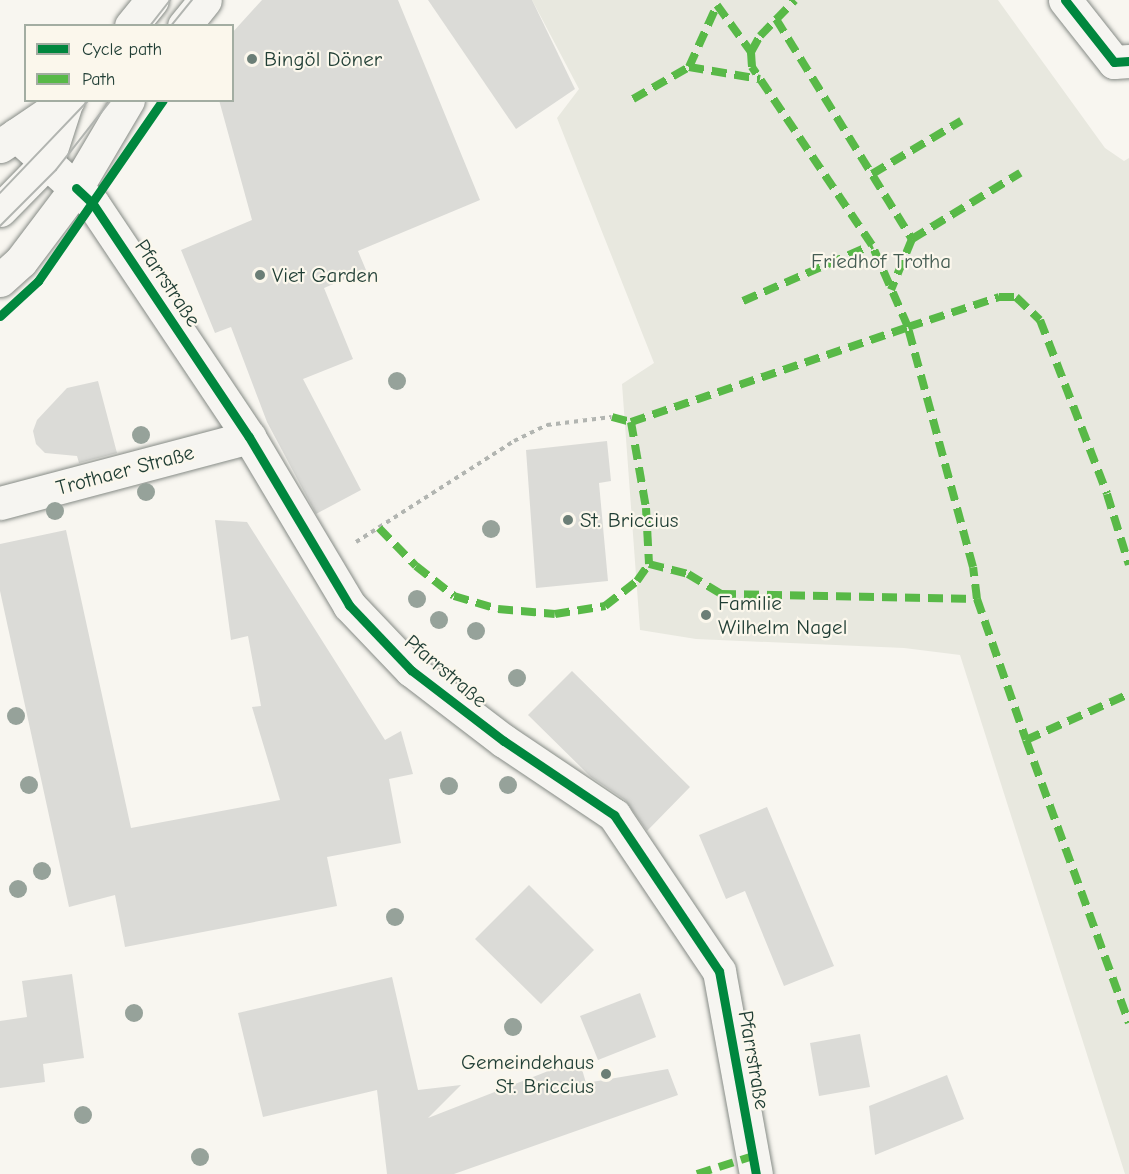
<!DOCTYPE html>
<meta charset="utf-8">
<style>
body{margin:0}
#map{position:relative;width:1129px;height:1174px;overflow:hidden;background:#f8f6f0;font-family:"Comic Neue",sans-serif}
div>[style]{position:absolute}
.built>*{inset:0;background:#e8e8df}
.building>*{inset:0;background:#dbdbd7}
.path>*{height:4px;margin-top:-2px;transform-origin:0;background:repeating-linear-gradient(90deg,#b2b5b1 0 4.5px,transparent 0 9px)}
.roads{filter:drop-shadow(0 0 2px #868b86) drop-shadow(0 0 2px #868b86)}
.minor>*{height:33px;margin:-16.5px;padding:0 16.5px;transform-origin:16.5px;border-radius:16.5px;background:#f6f5f1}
.major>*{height:33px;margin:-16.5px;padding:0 16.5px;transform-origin:16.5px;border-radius:16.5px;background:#f6f5f1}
.tram>*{height:1.5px;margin:-0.75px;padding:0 0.75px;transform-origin:0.75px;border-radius:0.75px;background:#b2b5b1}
.quiet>*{height:8px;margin-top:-4px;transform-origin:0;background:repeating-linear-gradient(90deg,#58b947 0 15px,transparent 0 23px)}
.cycleway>*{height:9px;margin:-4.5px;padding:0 4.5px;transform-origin:4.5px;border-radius:4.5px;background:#00873e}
.trees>*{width:18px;height:18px;margin:-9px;border-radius:50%;background:#96a29a}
.dots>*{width:16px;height:16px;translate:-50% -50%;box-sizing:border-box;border:3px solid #fbf7ec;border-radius:50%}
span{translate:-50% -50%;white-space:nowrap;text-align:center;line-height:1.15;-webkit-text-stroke:4.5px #fbf7ec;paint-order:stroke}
.poi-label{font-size:21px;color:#1f3d34}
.left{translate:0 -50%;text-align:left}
.right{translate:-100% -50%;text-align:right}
.park-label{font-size:21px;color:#455d53}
.street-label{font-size:21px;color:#1f3d34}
.legend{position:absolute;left:24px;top:24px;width:210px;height:78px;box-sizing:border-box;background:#fbf7ec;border:2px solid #a3ada2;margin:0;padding:8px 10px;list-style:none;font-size:18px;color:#1f3d34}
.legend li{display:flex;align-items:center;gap:12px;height:30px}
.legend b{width:30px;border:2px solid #a3ada2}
</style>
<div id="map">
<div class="built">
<div style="clip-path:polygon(532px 0,998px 0,1105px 148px,1124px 161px,1129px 158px,1129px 1174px,1125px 1174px,960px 655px,904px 648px,696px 639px,640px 630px,622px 384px,654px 363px,557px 118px,579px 89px)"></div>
</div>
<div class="building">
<div style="clip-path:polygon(262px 0,398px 0,480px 200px,358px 251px,366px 270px,324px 288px,353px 359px,303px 379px,361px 490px,316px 514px,267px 422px,231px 327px,215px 333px,181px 250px,252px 220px,219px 100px,232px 100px,232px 33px)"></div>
<div style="clip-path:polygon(428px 0,532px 0,575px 89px,516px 129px)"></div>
<div style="clip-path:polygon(98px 381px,117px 453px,79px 463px,77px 456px,45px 453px,36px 444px,33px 431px,37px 420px,67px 388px)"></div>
<div style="clip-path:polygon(607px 441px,611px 481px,599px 483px,608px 581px,536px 588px,526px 450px)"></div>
<div style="clip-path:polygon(215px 520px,247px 522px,385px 740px,401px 731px,413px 774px,389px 779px,401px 843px,327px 857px,337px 906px,125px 947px,115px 895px,69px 907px,0 591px,0 544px,66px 530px,131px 828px,280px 800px,252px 707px,261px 706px,248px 636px,231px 640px)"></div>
<div style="clip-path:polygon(572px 671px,690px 787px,647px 831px,625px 800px,591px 777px,528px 715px)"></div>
<div style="clip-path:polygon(767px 807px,834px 966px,784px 986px,745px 891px,726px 899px,699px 835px)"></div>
<div style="clip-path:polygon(529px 885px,594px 950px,541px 1004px,475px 939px)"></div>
<div style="clip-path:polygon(72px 974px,84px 1058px,43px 1064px,45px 1082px,0 1088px,0 1021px,27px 1017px,22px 981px)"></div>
<div style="clip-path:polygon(392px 977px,418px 1090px,461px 1085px,428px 1118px,579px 1059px,586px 1083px,668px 1069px,678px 1095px,454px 1174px,387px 1174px,377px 1090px,263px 1117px,238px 1013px)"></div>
<div style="clip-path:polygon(640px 993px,656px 1037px,598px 1060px,580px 1016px)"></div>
<div style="clip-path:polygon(860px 1034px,870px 1087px,819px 1096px,810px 1043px)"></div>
<div style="clip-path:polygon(947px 1075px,964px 1119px,875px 1155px,869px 1106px)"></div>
</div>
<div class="path">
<div style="left:356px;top:542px;width:188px;rotate:-32.6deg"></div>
<div style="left:514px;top:441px;width:37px;rotate:-26deg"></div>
<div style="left:547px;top:425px;width:65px;rotate:-7deg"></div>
</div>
<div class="roads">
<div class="minor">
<div style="left:1065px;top:0;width:79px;rotate:51.7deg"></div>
<div style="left:1114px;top:62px;width:15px;rotate:-4deg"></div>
<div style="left:16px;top:135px;width:103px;rotate:41.9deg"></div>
<div style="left:93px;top:204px;width:280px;rotate:56.2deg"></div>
<div style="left:249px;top:437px;width:196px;rotate:59.2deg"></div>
<div style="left:349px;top:605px;width:90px;rotate:46.4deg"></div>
<div style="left:411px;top:670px;width:117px;rotate:37.4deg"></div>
<div style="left:504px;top:741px;width:133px;rotate:33.9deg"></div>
<div style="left:614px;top:815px;width:188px;rotate:56.1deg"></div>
<div style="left:719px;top:971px;width:206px;rotate:79.7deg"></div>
<div style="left:0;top:210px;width:67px;rotate:-45.6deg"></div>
<div style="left:47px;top:162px;width:62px;rotate:-72.1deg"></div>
<div style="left:0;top:503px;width:258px;rotate:-14.8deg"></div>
</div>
<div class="major">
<div style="left:131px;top:26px;width:33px;rotate:-51deg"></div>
<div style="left:184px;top:26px;width:33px;rotate:-51deg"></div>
<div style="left:0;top:146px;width:82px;rotate:-34.1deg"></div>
<div style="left:0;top:280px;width:28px;rotate:-42deg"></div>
<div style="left:21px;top:261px;width:91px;rotate:-53deg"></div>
<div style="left:76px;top:188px;width:102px;rotate:-59.4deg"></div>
</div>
</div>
<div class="tram">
<div style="left:150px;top:26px;width:33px;rotate:-52deg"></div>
<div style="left:171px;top:26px;width:33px;rotate:-51deg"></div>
<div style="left:0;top:193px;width:129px;rotate:-46.3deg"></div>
<div style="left:0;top:226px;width:79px;rotate:-45deg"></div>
<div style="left:56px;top:170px;width:89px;rotate:-51.8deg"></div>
</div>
<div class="quiet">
<div style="left:776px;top:19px;width:259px;rotate:58.3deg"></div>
<div style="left:912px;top:239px;width:55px;rotate:112.4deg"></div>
<div style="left:689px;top:67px;width:68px;rotate:-65.7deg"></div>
<div style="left:717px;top:5px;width:58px;rotate:54.1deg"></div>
<div style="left:633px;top:99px;width:64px;rotate:-29.7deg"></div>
<div style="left:689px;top:67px;width:72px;rotate:9.6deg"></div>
<div style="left:872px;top:174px;width:104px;rotate:-30.8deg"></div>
<div style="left:912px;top:239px;width:127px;rotate:-31.4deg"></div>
<div style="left:743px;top:301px;width:141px;rotate:-23.5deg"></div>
<div style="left:612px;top:417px;width:20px;rotate:15deg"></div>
<div style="left:631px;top:422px;width:293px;rotate:-18.9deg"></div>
<div style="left:908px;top:327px;width:90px;rotate:-113.7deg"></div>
<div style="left:872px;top:245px;width:215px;rotate:-124deg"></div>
<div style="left:752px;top:67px;width:15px;rotate:-94deg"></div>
<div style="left:751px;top:52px;width:18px;rotate:-61deg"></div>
<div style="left:760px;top:36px;width:50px;rotate:-45.8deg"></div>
<div style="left:631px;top:422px;width:87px;rotate:80.1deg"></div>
<div style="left:646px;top:508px;width:56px;rotate:86.9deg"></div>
<div style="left:649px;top:564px;width:40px;rotate:14.4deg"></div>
<div style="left:688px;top:574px;width:39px;rotate:31deg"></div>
<div style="left:721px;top:594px;width:256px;rotate:1.1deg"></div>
<div style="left:977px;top:599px;width:149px;rotate:70.8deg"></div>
<div style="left:1026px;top:740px;width:113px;rotate:-24.1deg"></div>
<div style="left:379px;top:528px;width:53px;rotate:45.8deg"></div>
<div style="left:416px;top:566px;width:48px;rotate:38.3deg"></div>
<div style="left:454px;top:596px;width:46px;rotate:16.5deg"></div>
<div style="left:498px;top:609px;width:57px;rotate:5deg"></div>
<div style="left:555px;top:614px;width:51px;rotate:-9.1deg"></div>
<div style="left:605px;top:606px;width:41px;rotate:-38deg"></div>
<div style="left:637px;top:581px;width:21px;rotate:-55deg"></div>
<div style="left:977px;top:599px;width:32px;rotate:-97deg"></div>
<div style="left:973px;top:567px;width:249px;rotate:-105.2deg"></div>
<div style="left:908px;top:327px;width:96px;rotate:-18.2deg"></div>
<div style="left:999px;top:297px;width:17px"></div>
<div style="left:1016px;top:297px;width:33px;rotate:44deg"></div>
<div style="left:1040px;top:320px;width:186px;rotate:68.9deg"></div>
<div style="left:1107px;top:494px;width:74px;rotate:72.8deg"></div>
<div style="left:1026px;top:740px;width:301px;rotate:70deg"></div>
<div style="left:697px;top:1174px;width:59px;rotate:-17.8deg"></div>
</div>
<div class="cycleway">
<div style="left:1065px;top:0;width:79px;rotate:51.7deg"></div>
<div style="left:1114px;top:62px;width:15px;rotate:-4deg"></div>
<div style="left:76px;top:188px;width:23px;rotate:43deg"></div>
<div style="left:93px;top:204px;width:280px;rotate:56.2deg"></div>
<div style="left:249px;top:437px;width:196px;rotate:59.2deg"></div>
<div style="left:349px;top:605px;width:90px;rotate:46.4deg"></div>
<div style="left:411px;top:670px;width:117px;rotate:37.4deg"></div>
<div style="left:504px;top:741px;width:133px;rotate:33.9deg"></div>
<div style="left:614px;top:815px;width:188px;rotate:56.1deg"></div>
<div style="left:719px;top:971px;width:206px;rotate:79.7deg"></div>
<div style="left:0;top:316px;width:52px;rotate:-42.6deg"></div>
<div style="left:38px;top:281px;width:220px;rotate:-55.4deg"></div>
</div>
<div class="trees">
<div style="left:397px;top:381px"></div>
<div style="left:141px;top:435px"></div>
<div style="left:146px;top:492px"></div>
<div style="left:55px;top:511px"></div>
<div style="left:491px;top:529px"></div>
<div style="left:417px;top:599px"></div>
<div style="left:439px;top:620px"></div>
<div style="left:476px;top:631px"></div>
<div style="left:517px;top:678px"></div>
<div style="left:16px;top:716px"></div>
<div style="left:29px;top:785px"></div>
<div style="left:508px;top:785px"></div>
<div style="left:449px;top:786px"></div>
<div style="left:42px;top:871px"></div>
<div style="left:18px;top:889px"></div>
<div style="left:395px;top:917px"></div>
<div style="left:134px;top:1013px"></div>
<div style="left:513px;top:1027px"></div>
<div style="left:83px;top:1115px"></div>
<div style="left:200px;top:1157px"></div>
</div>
<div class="dots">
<div style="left:252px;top:59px;background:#6b7e76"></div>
<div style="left:260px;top:275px;background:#6b7e76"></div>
<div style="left:568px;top:520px;background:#6b7e76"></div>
<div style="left:706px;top:615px;background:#6b7e76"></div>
<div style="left:606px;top:1074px;background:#6b7e76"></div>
</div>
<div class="poi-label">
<span class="left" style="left:264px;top:59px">Bingöl Döner</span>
<span class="left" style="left:272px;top:275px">Viet Garden</span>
<span class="left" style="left:580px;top:520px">St. Briccius</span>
<span class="left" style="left:718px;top:615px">Familie<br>Wilhelm Nagel</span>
<span class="right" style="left:594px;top:1074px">Gemeindehaus<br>St. Briccius</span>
</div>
<div class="park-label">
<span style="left:881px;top:261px">Friedhof Trotha</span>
</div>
<div class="street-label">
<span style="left:168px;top:283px;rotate:56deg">Pfarrstraße</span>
<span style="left:125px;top:470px;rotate:-15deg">Trothaer Straße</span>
<span style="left:446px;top:671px;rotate:40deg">Pfarrstraße</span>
<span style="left:754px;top:1060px;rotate:80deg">Pfarrstraße</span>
</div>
<ul class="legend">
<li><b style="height:8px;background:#00873e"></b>Cycle path</li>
<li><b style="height:8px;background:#58b947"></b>Path</li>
</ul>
</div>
